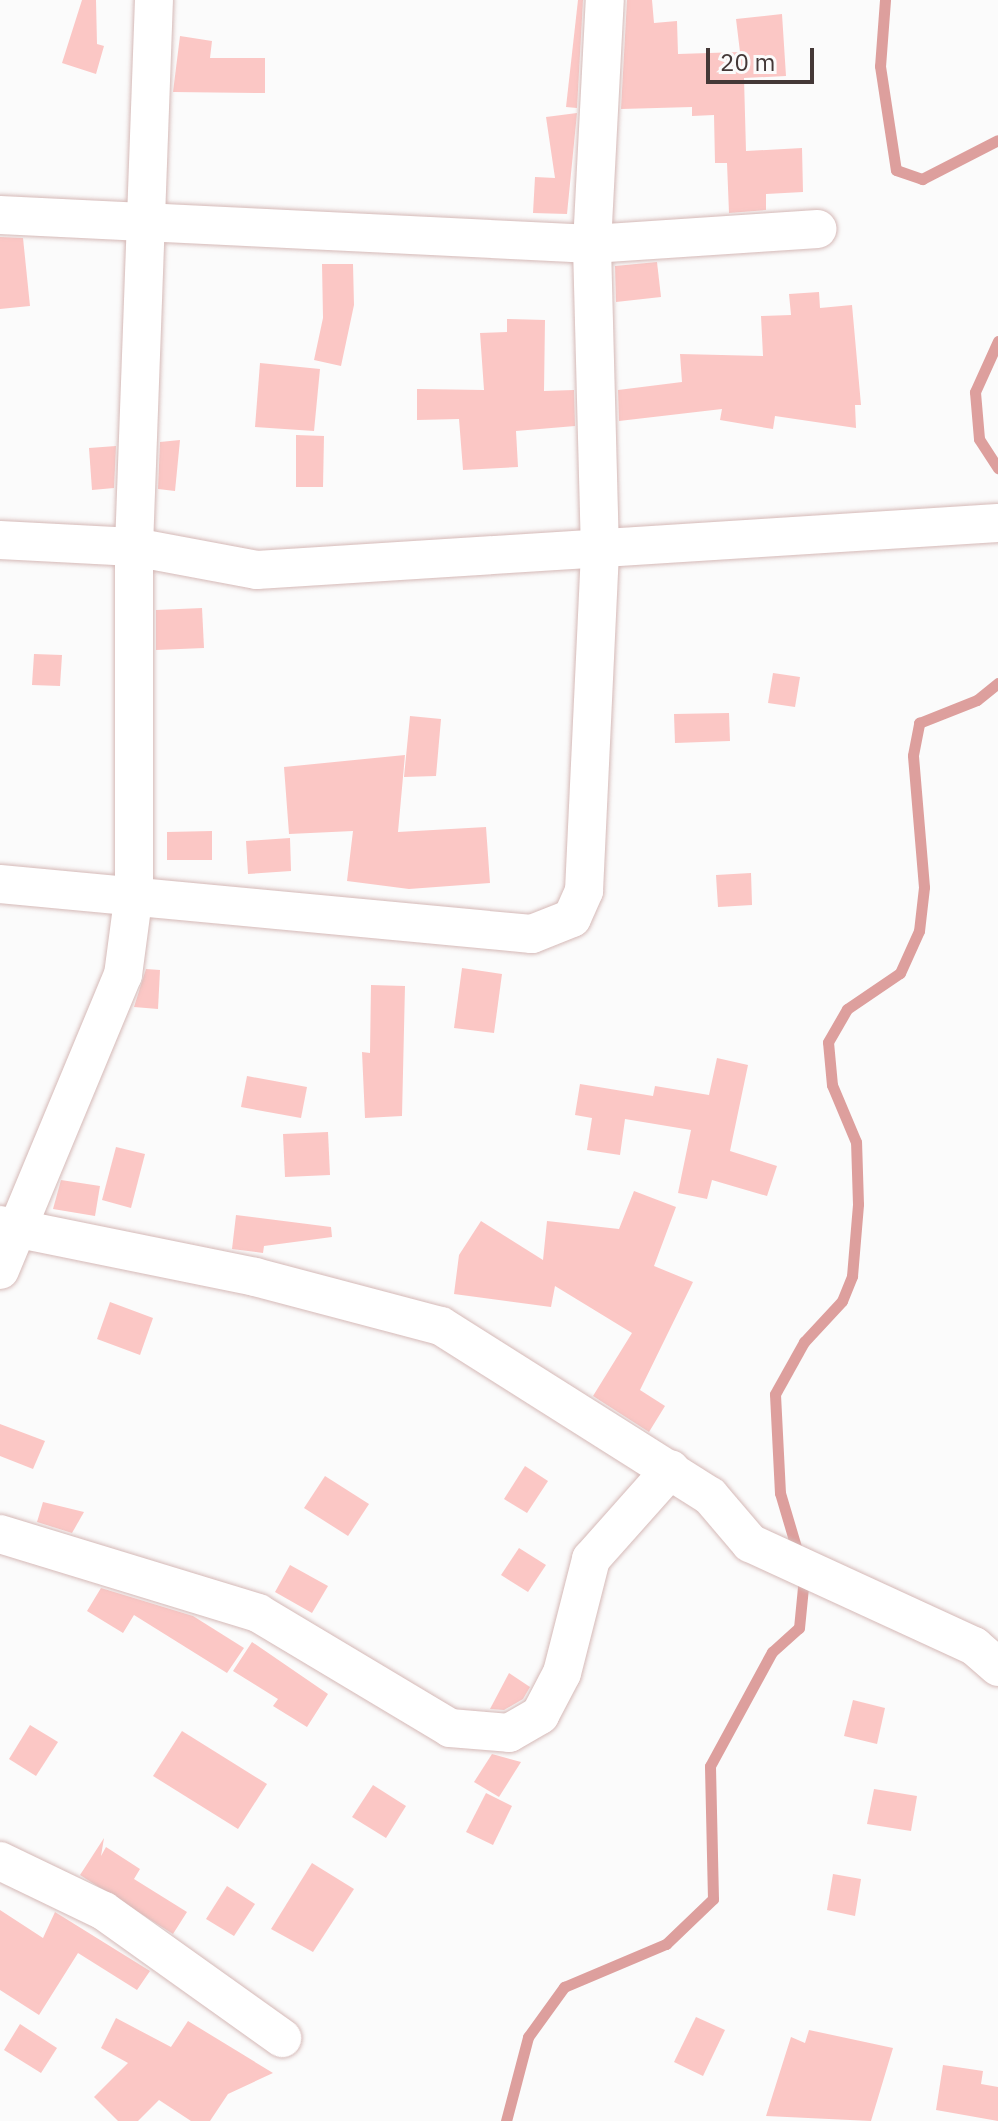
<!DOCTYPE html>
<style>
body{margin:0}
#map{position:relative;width:998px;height:2121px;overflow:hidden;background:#fbfbfb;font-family:"IBM Plex Sans",sans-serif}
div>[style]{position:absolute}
.stream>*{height:11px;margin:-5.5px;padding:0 5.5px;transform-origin:5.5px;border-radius:5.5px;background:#dd9f9d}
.building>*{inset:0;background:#fbc7c5}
.roads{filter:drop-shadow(0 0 2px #d5b9b7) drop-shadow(0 0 2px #d5b9b7)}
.minor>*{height:38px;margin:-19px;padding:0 19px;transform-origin:19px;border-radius:19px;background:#fff}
span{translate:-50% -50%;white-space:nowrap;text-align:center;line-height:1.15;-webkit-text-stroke:7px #fbfbfb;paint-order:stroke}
.scale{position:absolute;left:706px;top:48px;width:108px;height:36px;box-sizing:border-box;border:4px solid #443837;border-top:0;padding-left:10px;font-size:24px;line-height:28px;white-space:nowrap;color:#443837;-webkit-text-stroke:6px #fbfbfb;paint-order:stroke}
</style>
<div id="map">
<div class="stream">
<div style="left:885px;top:0;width:66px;rotate:94.3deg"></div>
<div style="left:880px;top:66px;width:105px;rotate:81.3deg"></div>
<div style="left:896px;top:170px;width:28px;rotate:19deg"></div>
<div style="left:922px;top:179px;width:85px;rotate:-27.2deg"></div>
<div style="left:998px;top:341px;width:56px;rotate:114.3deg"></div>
<div style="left:975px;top:392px;width:47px;rotate:85.1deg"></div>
<div style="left:979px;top:439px;width:35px;rotate:57deg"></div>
<div style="left:799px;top:1557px;width:67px;rotate:-106.5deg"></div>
<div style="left:780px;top:1493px;width:99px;rotate:-92.9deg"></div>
<div style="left:775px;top:1394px;width:60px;rotate:-60.9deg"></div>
<div style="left:804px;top:1342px;width:56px;rotate:-47.2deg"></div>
<div style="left:842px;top:1301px;width:27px;rotate:-68deg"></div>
<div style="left:852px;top:1276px;width:72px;rotate:-85.2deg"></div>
<div style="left:858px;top:1204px;width:62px;rotate:-91.8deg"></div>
<div style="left:856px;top:1142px;width:62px;rotate:-112.8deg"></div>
<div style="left:832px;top:1085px;width:43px;rotate:-95.3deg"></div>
<div style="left:828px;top:1042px;width:38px;rotate:-60deg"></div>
<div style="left:847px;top:1009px;width:64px;rotate:-34.2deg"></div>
<div style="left:900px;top:973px;width:46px;rotate:-65.7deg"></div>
<div style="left:919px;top:931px;width:44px;rotate:-83.5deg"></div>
<div style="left:924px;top:887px;width:132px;rotate:-94.8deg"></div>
<div style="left:913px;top:755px;width:33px;rotate:-79deg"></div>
<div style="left:919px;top:723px;width:62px;rotate:-21.6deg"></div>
<div style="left:977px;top:700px;width:27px;rotate:-39deg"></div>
<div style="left:506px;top:2121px;width:87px;rotate:-75.3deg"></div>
<div style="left:528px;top:2037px;width:62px;rotate:-54.2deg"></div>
<div style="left:564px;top:1987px;width:111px;rotate:-22.9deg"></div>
<div style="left:666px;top:1944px;width:65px;rotate:-43.8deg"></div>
<div style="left:713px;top:1899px;width:133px;rotate:-91.3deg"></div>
<div style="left:710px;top:1766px;width:130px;rotate:-61.5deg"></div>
<div style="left:772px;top:1652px;width:36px;rotate:-42deg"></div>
<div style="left:799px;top:1628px;width:51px;rotate:-84.4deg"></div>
</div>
<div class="building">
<div style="clip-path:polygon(82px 0,96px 0,97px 44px,104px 46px,96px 74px,62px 63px)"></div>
<div style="clip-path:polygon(578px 0,583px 0,577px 108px,566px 107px)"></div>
<div style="clip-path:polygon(627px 0,652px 0,654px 23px,677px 21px,678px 54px,740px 52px,736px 19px,782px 14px,786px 76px,744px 78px,746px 151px,802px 148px,803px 192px,766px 194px,766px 210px,729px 213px,727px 163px,715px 163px,714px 115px,692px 116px,692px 107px,621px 109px)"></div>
<div style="clip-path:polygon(180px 36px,212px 41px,210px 58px,265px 58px,265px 93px,173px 92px)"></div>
<div style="clip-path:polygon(577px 113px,567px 214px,533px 213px,535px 177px,555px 178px,546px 117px)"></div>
<div style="clip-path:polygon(0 237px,23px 238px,30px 306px,0 309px)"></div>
<div style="clip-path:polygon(657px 262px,661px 297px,616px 302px,615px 266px)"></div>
<div style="clip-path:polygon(322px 264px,353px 264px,354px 305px,341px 366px,314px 360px,323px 318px)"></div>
<div style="clip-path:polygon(819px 292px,820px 308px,852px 305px,861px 405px,855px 405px,856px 428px,775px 416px,773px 429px,720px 420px,722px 409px,619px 421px,618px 390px,682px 382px,680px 354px,763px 356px,761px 316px,791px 315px,789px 294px)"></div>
<div style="clip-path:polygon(507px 319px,545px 320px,544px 391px,574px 390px,575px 426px,516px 431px,518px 467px,463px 470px,459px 419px,417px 420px,417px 389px,484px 390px,480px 333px,507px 332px)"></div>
<div style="clip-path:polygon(260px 363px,320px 369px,314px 431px,255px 427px)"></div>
<div style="clip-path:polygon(296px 435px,324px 436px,323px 487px,296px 487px)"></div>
<div style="clip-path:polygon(180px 440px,175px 491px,158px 489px,160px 442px)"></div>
<div style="clip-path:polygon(116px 446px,114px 488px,92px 490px,89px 448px)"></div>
<div style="clip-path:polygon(202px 608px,204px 648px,156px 650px,156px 610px)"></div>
<div style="clip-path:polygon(34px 654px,62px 655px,60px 686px,32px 685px)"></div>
<div style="clip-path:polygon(773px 673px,800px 677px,795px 707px,768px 703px)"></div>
<div style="clip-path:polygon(729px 713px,730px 741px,675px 743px,674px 714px)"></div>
<div style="clip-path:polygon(410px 716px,441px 719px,436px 776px,404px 777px)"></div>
<div style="clip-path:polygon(405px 755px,398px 832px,486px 827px,490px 883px,409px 889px,347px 881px,353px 831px,289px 834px,284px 767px)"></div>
<div style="clip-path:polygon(212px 831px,212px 860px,167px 860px,167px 832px)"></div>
<div style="clip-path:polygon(290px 838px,291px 871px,248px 874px,246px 841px)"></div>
<div style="clip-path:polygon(751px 873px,752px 905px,718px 907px,716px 875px)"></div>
<div style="clip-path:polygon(462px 968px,502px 974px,494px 1033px,454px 1028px)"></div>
<div style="clip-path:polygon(146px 969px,160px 970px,158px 1009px,134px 1007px)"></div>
<div style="clip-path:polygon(371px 985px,405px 986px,402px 1116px,365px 1118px,362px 1052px,370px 1053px)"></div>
<div style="clip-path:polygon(717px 1058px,748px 1065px,730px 1151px,777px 1166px,767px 1196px,712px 1180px,707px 1199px,678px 1193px,691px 1130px,625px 1119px,620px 1155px,587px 1150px,592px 1118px,575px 1115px,580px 1084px,653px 1096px,655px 1086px,709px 1095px)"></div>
<div style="clip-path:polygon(247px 1076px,307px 1087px,301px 1118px,241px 1107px)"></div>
<div style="clip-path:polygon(328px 1132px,330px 1175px,285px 1177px,283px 1134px)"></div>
<div style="clip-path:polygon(116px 1147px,145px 1154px,131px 1208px,102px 1200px)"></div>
<div style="clip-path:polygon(61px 1180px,100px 1186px,95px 1216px,53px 1209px)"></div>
<div style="clip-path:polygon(634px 1191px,676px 1207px,654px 1266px,693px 1282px,640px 1390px,665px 1406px,649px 1432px,593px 1396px,632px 1333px,555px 1286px,551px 1307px,454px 1294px,459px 1255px,481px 1221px,543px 1260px,547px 1221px,619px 1229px)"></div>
<div style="clip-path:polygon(236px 1215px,331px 1227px,332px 1237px,264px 1246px,263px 1253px,232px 1249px)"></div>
<div style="clip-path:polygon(110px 1302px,153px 1318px,140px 1355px,97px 1339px)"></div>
<div style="clip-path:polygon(0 1424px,45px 1441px,33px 1469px,0 1456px)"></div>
<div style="clip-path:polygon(525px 1466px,548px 1481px,527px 1513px,504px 1499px)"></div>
<div style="clip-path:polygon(325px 1476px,369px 1504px,348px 1536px,304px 1508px)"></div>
<div style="clip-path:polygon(43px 1502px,84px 1512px,72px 1533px,37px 1522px)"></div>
<div style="clip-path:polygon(519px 1548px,546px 1565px,528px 1592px,501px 1575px)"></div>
<div style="clip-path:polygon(290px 1565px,328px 1586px,312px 1613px,275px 1592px)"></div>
<div style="clip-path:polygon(101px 1588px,193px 1616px,244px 1648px,227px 1673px,134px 1615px,123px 1633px,87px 1611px)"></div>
<div style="clip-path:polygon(252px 1642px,328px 1694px,307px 1727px,273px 1706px,278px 1699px,233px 1671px)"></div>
<div style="clip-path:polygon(509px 1673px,530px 1687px,523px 1699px,504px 1710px,490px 1709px)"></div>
<div style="clip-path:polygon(853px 1700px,885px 1708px,877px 1744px,844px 1736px)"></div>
<div style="clip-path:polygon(30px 1725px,58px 1742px,36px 1776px,9px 1759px)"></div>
<div style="clip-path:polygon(182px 1731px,267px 1784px,238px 1829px,153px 1776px)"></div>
<div style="clip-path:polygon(492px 1754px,521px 1762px,499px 1797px,474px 1782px)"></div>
<div style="clip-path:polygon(373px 1785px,406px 1806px,386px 1838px,352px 1817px)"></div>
<div style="clip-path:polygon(874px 1789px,917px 1796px,911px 1831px,867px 1824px)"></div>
<div style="clip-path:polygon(486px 1793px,512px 1806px,493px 1845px,466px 1832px)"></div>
<div style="clip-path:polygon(104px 1838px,101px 1856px,106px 1847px,140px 1869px,134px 1879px,187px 1912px,173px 1934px,80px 1875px)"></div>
<div style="clip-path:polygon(312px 1863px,354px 1889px,313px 1952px,271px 1929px)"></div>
<div style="clip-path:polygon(833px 1874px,861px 1879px,855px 1916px,827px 1910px)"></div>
<div style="clip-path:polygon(227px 1886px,255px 1904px,234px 1936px,206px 1919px)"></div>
<div style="clip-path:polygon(0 1910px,43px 1938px,55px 1912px,150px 1971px,137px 1990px,78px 1953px,39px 2015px,0 1990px)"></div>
<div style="clip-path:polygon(696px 2017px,725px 2030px,703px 2076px,674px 2062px)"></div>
<div style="clip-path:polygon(116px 2018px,171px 2047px,188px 2021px,273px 2073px,228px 2094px,210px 2121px,191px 2121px,159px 2100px,138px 2121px,118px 2121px,94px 2097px,128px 2063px,101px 2048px)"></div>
<div style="clip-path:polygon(20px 2024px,57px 2048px,41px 2073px,4px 2050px)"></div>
<div style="clip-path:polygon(809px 2030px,893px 2048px,871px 2121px,766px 2116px,791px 2037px,805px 2043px)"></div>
<div style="clip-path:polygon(943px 2065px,983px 2071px,981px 2084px,998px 2087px,998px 2121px,936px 2110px)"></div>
</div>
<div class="roads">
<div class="minor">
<div style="left:0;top:215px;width:593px;rotate:2.8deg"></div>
<div style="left:592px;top:244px;width:226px;rotate:-3.8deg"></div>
<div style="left:0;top:540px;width:134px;rotate:3deg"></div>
<div style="left:134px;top:547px;width:125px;rotate:10.6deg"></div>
<div style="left:257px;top:570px;width:742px;rotate:-3.63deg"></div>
<div style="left:0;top:884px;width:534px;rotate:5.37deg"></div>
<div style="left:532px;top:934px;width:43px;rotate:-21.8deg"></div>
<div style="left:572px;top:918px;width:30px;rotate:-66deg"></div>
<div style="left:584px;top:891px;width:339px;rotate:-87.3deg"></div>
<div style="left:600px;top:552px;width:308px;rotate:-91.5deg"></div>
<div style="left:592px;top:244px;width:244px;rotate:-87deg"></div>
<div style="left:0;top:1225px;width:260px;rotate:11.5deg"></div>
<div style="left:255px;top:1277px;width:192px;rotate:14.8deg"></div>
<div style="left:441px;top:1326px;width:318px;rotate:32.3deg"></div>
<div style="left:710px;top:1496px;width:62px;rotate:49.6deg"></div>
<div style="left:750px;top:1543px;width:247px;rotate:24.7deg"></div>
<div style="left:974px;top:1646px;width:32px;rotate:41deg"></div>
<div style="left:0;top:1270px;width:320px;rotate:-67.4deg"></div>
<div style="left:123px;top:975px;width:83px;rotate:-82.4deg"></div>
<div style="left:134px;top:893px;width:346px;rotate:-90deg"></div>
<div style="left:134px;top:547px;width:547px;rotate:-87.91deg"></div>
<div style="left:0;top:1534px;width:270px;rotate:17deg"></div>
<div style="left:258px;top:1613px;width:224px;rotate:30.9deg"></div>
<div style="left:450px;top:1728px;width:59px;rotate:4.8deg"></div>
<div style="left:509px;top:1733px;width:36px;rotate:-30deg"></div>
<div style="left:540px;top:1715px;width:47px;rotate:-62.4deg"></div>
<div style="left:562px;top:1673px;width:118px;rotate:-75.7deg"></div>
<div style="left:591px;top:1559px;width:120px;rotate:-48.4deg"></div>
<div style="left:0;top:1861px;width:115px;rotate:25.7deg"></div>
<div style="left:104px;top:1911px;width:219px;rotate:35.5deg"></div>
</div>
</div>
<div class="scale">20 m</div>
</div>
